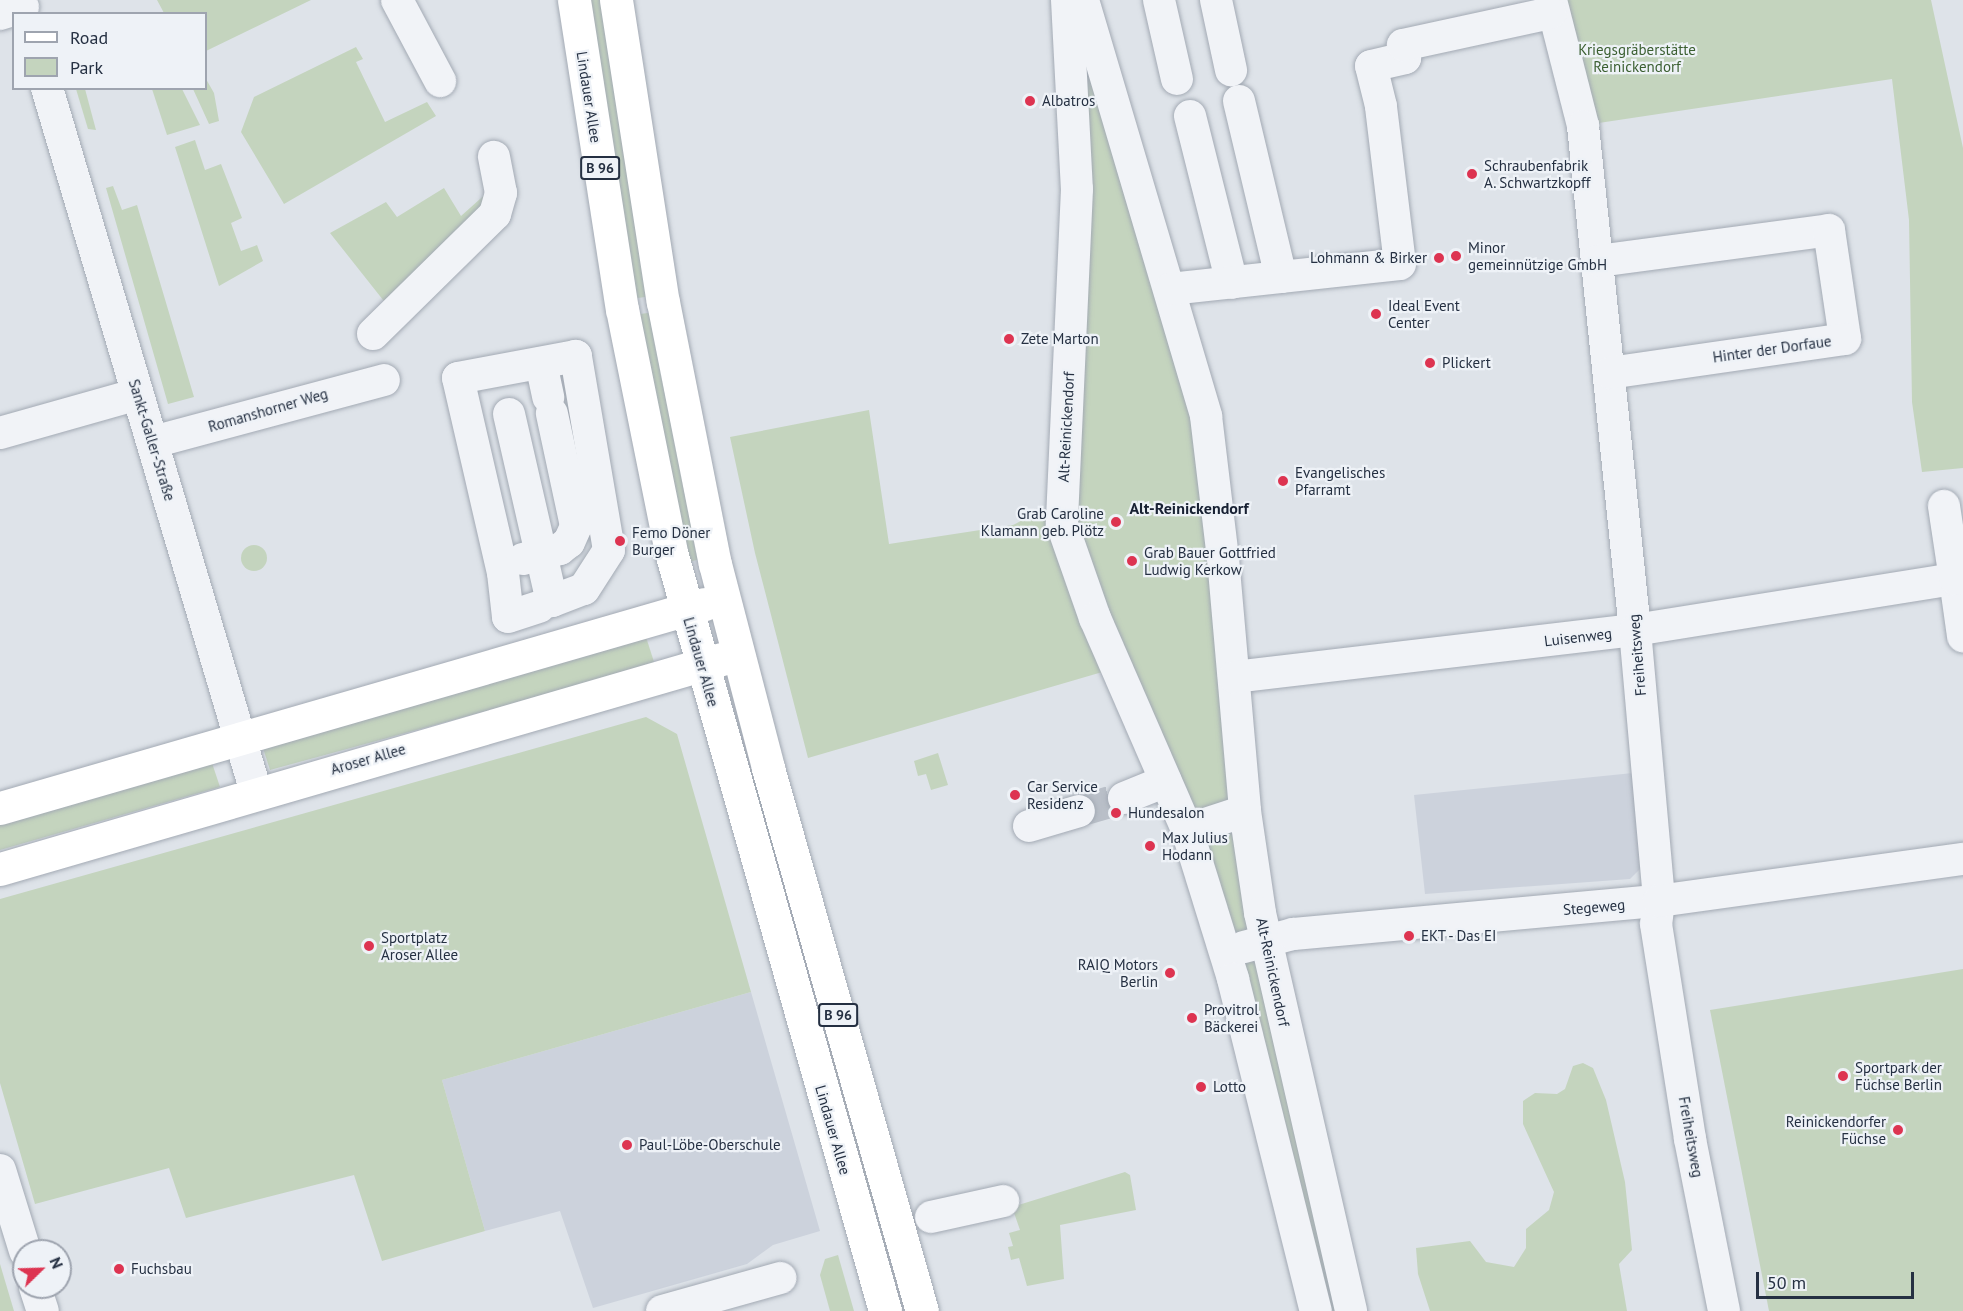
<!DOCTYPE html>
<meta charset="utf-8">
<style>
body{margin:0}
#map{position:relative;width:1963px;height:1311px;overflow:hidden;background:#dee3e9;font-family:"PT Sans",sans-serif}
div>[style]{position:absolute}
.built>*{inset:0;background:#ccd2dc}
.green>*{inset:0;background:#c4d4be}
.round{border-radius:50%}
.minor-tunnel>*{height:32px;margin-top:-16px;transform-origin:0;background:repeating-linear-gradient(90deg,#b9bfc8 0 32px,transparent 0 48px)}
.roads{filter:drop-shadow(0 0 2px #a3aab4) drop-shadow(0 0 2px #a3aab4)}
.minor>*{height:32px;margin:-16px;padding:0 16px;transform-origin:16px;border-radius:16px;background:#f1f3f7}
.major>*{height:33px;margin:-16.5px;padding:0 16.5px;transform-origin:16.5px;border-radius:16.5px;background:#fff}
.dots>*{width:16px;height:16px;translate:-50% -50%;box-sizing:border-box;border:3px solid #eef2f7;border-radius:50%}
span{translate:-50% -50%;white-space:nowrap;text-align:center;line-height:1.15;-webkit-text-stroke:4.5px #eef2f7;paint-order:stroke}
.shield-label span{padding:2px 4px;background:#eef2f7;border:2px solid;border-radius:4px;-webkit-text-stroke-width:0}
.shield-label{font-size:14px;color:#253042;font-weight:700}
.park-label{font-size:15px;color:#3b5f31}
.street-label{font-size:15px;color:#253042}
.poi-label{font-size:15px;color:#253042}
.left{translate:0 -50%;text-align:left}
.right{translate:-100% -50%;text-align:right}
.neighbourhood-label{font-size:16px;color:#182133;font-weight:700}
.legend{position:absolute;left:12px;top:12px;width:195px;height:78px;box-sizing:border-box;background:#eef2f7;border:2px solid #9ea4af;margin:0;padding:8px 10px;list-style:none;font-size:18px;color:#253042}
.legend li{display:flex;align-items:center;gap:12px;height:30px}
.legend b{width:30px;border:2px solid #9ea4af}
.north{position:absolute;left:12px;top:1239px;width:60px;height:60px;box-sizing:border-box;background:#eef2f7;border:2px solid #9ea4af;border-radius:50%;rotate:67deg;font-size:16px;font-weight:700;line-height:24px;text-align:center;color:#253042}
.north::after{content:'';display:block;margin:auto;width:21px;height:27px;background:#dd3451;clip-path:polygon(50% 0,100% 100%,50% 72%,0 100%)}
.scale{position:absolute;left:1756px;top:1272px;width:158px;height:27px;box-sizing:border-box;border:3px solid #253042;border-top:0;padding-left:8px;font-size:18px;line-height:21px;white-space:nowrap;color:#253042;-webkit-text-stroke:4px #eef2f7;paint-order:stroke}
</style>
<div id="map">
<div class="built">
<div style="clip-path:polygon(1633px 773px,1644px 865px,1630px 879px,1425px 894px,1414px 795px)"></div>
<div style="clip-path:polygon(751px 992px,820px 1231px,773px 1245px,747px 1264px,593px 1308px,560px 1211px,485px 1231px,442px 1080px)"></div>
</div>
<div class="green">
<div style="clip-path:polygon(157px 0,311px 0,206px 51px,206px 14px,164px 13px)"></div>
<div style="clip-path:polygon(584px 0,607px 0,653px 296px,630px 299px)"></div>
<div style="clip-path:polygon(1561px 0,1931px 0,1963px 148px,1963px 468px,1922px 472px,1912px 402px,1909px 220px,1892px 79px,1592px 124px)"></div>
<div style="clip-path:polygon(1076px 18px,1194px 414px,1235px 789px,1343px 1311px,1327px 1311px,1083px 557px,1073px 494px)"></div>
<div style="clip-path:polygon(356px 47px,363px 59px,356px 62px,385px 122px,427px 102px,436px 116px,284px 204px,241px 132px,254px 97px)"></div>
<div style="clip-path:polygon(206px 79px,214px 93px,219px 121px,209px 124px,193px 89px,206px 88px)"></div>
<div style="clip-path:polygon(76px 89px,85px 89px,96px 130px,88px 129px)"></div>
<div style="clip-path:polygon(152px 89px,182px 89px,200px 125px,167px 135px)"></div>
<div style="clip-path:polygon(195px 140px,205px 170px,221px 164px,242px 218px,231px 223px,241px 251px,257px 245px,263px 261px,219px 286px,175px 147px)"></div>
<div style="clip-path:polygon(113px 186px,122px 210px,137px 205px,194px 397px,168px 404px,106px 188px)"></div>
<div style="clip-path:polygon(444px 188px,461px 216px,489px 191px,492px 200px,391px 310px,330px 233px,386px 202px,397px 217px)"></div>
<div style="clip-path:polygon(655px 312px,704px 558px,685px 563px,633px 315px)"></div>
<div style="clip-path:polygon(869px 410px,889px 544px,1013px 525px,1034px 514px,1062px 524px,1116px 668px,808px 758px,755px 553px,730px 437px)"></div>
<div class="round" style="left:241px;top:545px;width:26px;height:26px"></div>
<div style="clip-path:polygon(645px 634px,655px 665px,270px 770px,262px 745px)"></div>
<div style="clip-path:polygon(646px 717px,677px 734px,751px 992px,442px 1080px,485px 1231px,382px 1261px,354px 1175px,186px 1218px,169px 1168px,35px 1204px,0 1083px,0 899px)"></div>
<div style="clip-path:polygon(938px 753px,948px 785px,931px 790px,926px 774px,918px 776px,914px 761px)"></div>
<div style="clip-path:polygon(210px 757px,220px 787px,0 850px,0 817px)"></div>
<div style="clip-path:polygon(1963px 969px,1963px 1311px,1769px 1311px,1710px 1010px)"></div>
<div style="clip-path:polygon(1583px 1063px,1593px 1068px,1606px 1100px,1625px 1182px,1632px 1250px,1619px 1264px,1627px 1311px,1430px 1311px,1418px 1274px,1416px 1248px,1470px 1241px,1486px 1262px,1514px 1267px,1526px 1248px,1526px 1229px,1549px 1210px,1554px 1192px,1523px 1124px,1523px 1101px,1535px 1093px,1557px 1094px,1565px 1089px,1573px 1066px)"></div>
<div style="clip-path:polygon(1125px 1172px,1130px 1175px,1136px 1210px,1060px 1225px,1064px 1279px,1027px 1286px,1019px 1258px,1011px 1260px,1008px 1247px,1013px 1246px,1009px 1233px,1020px 1230px,1012px 1207px)"></div>
<div style="clip-path:polygon(838px 1255px,854px 1311px,830px 1311px,820px 1275px,825px 1259px)"></div>
<div style="clip-path:polygon(0 1264px,14px 1311px,0 1311px)"></div>
</div>
<div class="minor-tunnel">
<div style="left:1079px;top:811px;width:47px;rotate:-16.1deg"></div>
</div>
<div class="roads">
<div class="minor">
<div style="left:397px;top:0;width:92px;rotate:62deg"></div>
<div style="left:1067px;top:0;width:189px;rotate:87deg"></div>
<div style="left:1077px;top:189px;width:335px;rotate:92.6deg"></div>
<div style="left:1062px;top:524px;width:100px;rotate:70.7deg"></div>
<div style="left:1095px;top:618px;width:231px;rotate:66.5deg"></div>
<div style="left:1187px;top:830px;width:156px;rotate:72.8deg"></div>
<div style="left:1233px;top:979px;width:342px;rotate:76deg"></div>
<div style="left:1083px;top:0;width:434px;rotate:73.5deg"></div>
<div style="left:1206px;top:416px;width:143px;rotate:83.2deg"></div>
<div style="left:1223px;top:558px;width:254px;rotate:85deg"></div>
<div style="left:1245px;top:811px;width:103px;rotate:81.6deg"></div>
<div style="left:1260px;top:913px;width:408px;rotate:77.1deg"></div>
<div style="left:1159px;top:0;width:81px;rotate:77.2deg"></div>
<div style="left:1216px;top:0;width:72px;rotate:77.9deg"></div>
<div style="left:1551px;top:0;width:130px;rotate:75.7deg"></div>
<div style="left:1583px;top:126px;width:507px;rotate:84.11deg"></div>
<div style="left:1635px;top:630px;width:272px;rotate:84.9deg"></div>
<div style="left:1659px;top:901px;width:23px;rotate:97deg"></div>
<div style="left:1656px;top:924px;width:218px;rotate:81deg"></div>
<div style="left:1690px;top:1139px;width:175px;rotate:78.8deg"></div>
<div style="left:0;top:14px;width:24px;rotate:-17deg"></div>
<div style="left:47px;top:88px;width:734px;rotate:73.47deg"></div>
<div style="left:1239px;top:101px;width:181px;rotate:76.6deg"></div>
<div style="left:1190px;top:116px;width:172px;rotate:75.9deg"></div>
<div style="left:1598px;top:261px;width:233px;rotate:-7.6deg"></div>
<div style="left:1829px;top:230px;width:110px;rotate:81.6deg"></div>
<div style="left:1845px;top:339px;width:238px;rotate:171.8deg"></div>
<div style="left:1170px;top:289px;width:231px;rotate:-6.2deg"></div>
<div style="left:1400px;top:264px;width:159px;rotate:-96.9deg"></div>
<div style="left:1381px;top:106px;width:41px;rotate:-104deg"></div>
<div style="left:1371px;top:66px;width:35px;rotate:-13deg"></div>
<div style="left:1405px;top:58px;width:13px;rotate:-99deg"></div>
<div style="left:1403px;top:45px;width:151px;rotate:-12.2deg"></div>
<div style="left:373px;top:334px;width:171px;rotate:-44.5deg"></div>
<div style="left:495px;top:214px;width:22px;rotate:-74deg"></div>
<div style="left:501px;top:193px;width:37px;rotate:-101deg"></div>
<div style="left:541px;top:363px;width:35px;rotate:78deg"></div>
<div style="left:509px;top:414px;width:192px;rotate:77.1deg"></div>
<div style="left:552px;top:601px;width:34px;rotate:-21deg"></div>
<div style="left:584px;top:589px;width:46px;rotate:-57.3deg"></div>
<div style="left:609px;top:550px;width:197px;rotate:-99.7deg"></div>
<div style="left:576px;top:356px;width:120px;rotate:169.4deg"></div>
<div style="left:458px;top:378px;width:200px;rotate:77deg"></div>
<div style="left:503px;top:573px;width:44px;rotate:83.5deg"></div>
<div style="left:508px;top:617px;width:33px;rotate:-18deg"></div>
<div style="left:0;top:433px;width:143px;rotate:-15.8deg"></div>
<div style="left:153px;top:442px;width:239px;rotate:-15deg"></div>
<div style="left:523px;top:559px;width:38px;rotate:-15deg"></div>
<div style="left:560px;top:549px;width:11px;rotate:-38deg"></div>
<div style="left:569px;top:542px;width:17px;rotate:-66deg"></div>
<div style="left:576px;top:526px;width:115px;rotate:-102.1deg"></div>
<div style="left:1955px;top:579px;width:58px;rotate:82deg"></div>
<div style="left:1234px;top:677px;width:404px;rotate:-6.7deg"></div>
<div style="left:1635px;top:630px;width:324px;rotate:-9.1deg"></div>
<div style="left:1955px;top:579px;width:74px;rotate:-98.6deg"></div>
<div style="left:1124px;top:798px;width:45px;rotate:-22deg"></div>
<div style="left:1029px;top:826px;width:52px;rotate:-16.7deg"></div>
<div style="left:1187px;top:830px;width:61px;rotate:-18.1deg"></div>
<div style="left:1244px;top:947px;width:51px;rotate:-14.9deg"></div>
<div style="left:1293px;top:934px;width:367px;rotate:-5.2deg"></div>
<div style="left:1659px;top:901px;width:307px;rotate:-7.9deg"></div>
<div style="left:0;top:1170px;width:85px;rotate:72.8deg"></div>
<div style="left:931px;top:1217px;width:74px;rotate:-12.5deg"></div>
<div style="left:35px;top:1287px;width:25px;rotate:72deg"></div>
<div style="left:662px;top:1311px;width:123px;rotate:-15.6deg"></div>
</div>
<div class="major">
<div style="left:574px;top:0;width:313px;rotate:81.2deg"></div>
<div style="left:622px;top:309px;width:248px;rotate:78.6deg"></div>
<div style="left:671px;top:552px;width:789px;rotate:74.25deg"></div>
<div style="left:616px;top:0;width:306px;rotate:81.2deg"></div>
<div style="left:663px;top:302px;width:267px;rotate:78.8deg"></div>
<div style="left:715px;top:564px;width:211px;rotate:75.4deg"></div>
<div style="left:768px;top:768px;width:564px;rotate:74.17deg"></div>
<div style="left:0;top:808px;width:734px;rotate:-16.14deg"></div>
<div style="left:0;top:869px;width:752px;rotate:-16.22deg"></div>
</div>
</div>
<div class="dots">
<div style="left:1030px;top:101px;background:#dd3451"></div>
<div style="left:1472px;top:174px;background:#dd3451"></div>
<div style="left:1456px;top:256px;background:#dd3451"></div>
<div style="left:1439px;top:258px;background:#dd3451"></div>
<div style="left:1376px;top:314px;background:#dd3451"></div>
<div style="left:1009px;top:339px;background:#dd3451"></div>
<div style="left:1430px;top:363px;background:#dd3451"></div>
<div style="left:1283px;top:481px;background:#dd3451"></div>
<div style="left:1116px;top:522px;background:#dd3451"></div>
<div style="left:620px;top:541px;background:#dd3451"></div>
<div style="left:1132px;top:561px;background:#dd3451"></div>
<div style="left:1015px;top:795px;background:#dd3451"></div>
<div style="left:1116px;top:813px;background:#dd3451"></div>
<div style="left:1150px;top:846px;background:#dd3451"></div>
<div style="left:1409px;top:936px;background:#dd3451"></div>
<div style="left:369px;top:946px;background:#dd3451"></div>
<div style="left:1170px;top:973px;background:#dd3451"></div>
<div style="left:1192px;top:1018px;background:#dd3451"></div>
<div style="left:1843px;top:1076px;background:#dd3451"></div>
<div style="left:1201px;top:1087px;background:#dd3451"></div>
<div style="left:1898px;top:1130px;background:#dd3451"></div>
<div style="left:627px;top:1145px;background:#dd3451"></div>
<div style="left:119px;top:1269px;background:#dd3451"></div>
</div>
<div class="shield-label">
<span style="left:600px;top:168px">B 96</span>
<span style="left:838px;top:1015px">B 96</span>
</div>
<div class="park-label">
<span style="left:1637px;top:58px">Kriegsgräberstätte<br>Reinickendorf</span>
</div>
<div class="street-label">
<span style="left:589px;top:97px;rotate:81deg">Lindauer Allee</span>
<span style="left:1772px;top:349px;rotate:-8deg">Hinter der Dorfaue</span>
<span style="left:268px;top:410px;rotate:-16deg">Romanshorner Weg</span>
<span style="left:1066px;top:427px;rotate:-87deg">Alt-Reinickendorf</span>
<span style="left:152px;top:440px;rotate:73deg">Sankt-Galler-Straße</span>
<span style="left:1578px;top:637px;rotate:-7deg">Luisenweg</span>
<span style="left:1637px;top:655px;rotate:-95deg">Freiheitsweg</span>
<span style="left:701px;top:662px;rotate:74deg">Lindauer Allee</span>
<span style="left:368px;top:759px;rotate:-16deg">Aroser Allee</span>
<span style="left:1594px;top:907px;rotate:-5deg">Stegeweg</span>
<span style="left:1273px;top:972px;rotate:78deg">Alt-Reinickendorf</span>
<span style="left:833px;top:1130px;rotate:74deg">Lindauer Allee</span>
<span style="left:1691px;top:1137px;rotate:80deg">Freiheitsweg</span>
</div>
<div class="poi-label">
<span class="left" style="left:1042px;top:101px">Albatros</span>
<span class="left" style="left:1484px;top:174px">Schraubenfabrik<br>A. Schwartzkopff</span>
<span class="left" style="left:1468px;top:256px">Minor<br>gemeinnützige GmbH</span>
<span class="right" style="left:1427px;top:258px">Lohmann &amp; Birker</span>
<span class="left" style="left:1388px;top:314px">Ideal Event<br>Center</span>
<span class="left" style="left:1021px;top:339px">Zete Marton</span>
<span class="left" style="left:1442px;top:363px">Plickert</span>
<span class="left" style="left:1295px;top:481px">Evangelisches<br>Pfarramt</span>
<span class="right" style="left:1104px;top:522px">Grab Caroline<br>Klamann geb. Plötz</span>
<span class="left" style="left:632px;top:541px">Femo Döner<br>Burger</span>
<span class="left" style="left:1144px;top:561px">Grab Bauer Gottfried<br>Ludwig Kerkow</span>
<span class="left" style="left:1027px;top:795px">Car Service<br>Residenz</span>
<span class="left" style="left:1128px;top:813px">Hundesalon</span>
<span class="left" style="left:1162px;top:846px">Max Julius<br>Hodann</span>
<span class="left" style="left:1421px;top:936px">EKT - Das EI</span>
<span class="left" style="left:381px;top:946px">Sportplatz<br>Aroser Allee</span>
<span class="right" style="left:1158px;top:973px">RAIQ Motors<br>Berlin</span>
<span class="left" style="left:1204px;top:1018px">Provitrol<br>Bäckerei</span>
<span class="left" style="left:1855px;top:1076px">Sportpark der<br>Füchse Berlin</span>
<span class="left" style="left:1213px;top:1087px">Lotto</span>
<span class="right" style="left:1886px;top:1130px">Reinickendorfer<br>Füchse</span>
<span class="left" style="left:639px;top:1145px">Paul-Löbe-Oberschule</span>
<span class="left" style="left:131px;top:1269px">Fuchsbau</span>
</div>
<div class="neighbourhood-label">
<span style="left:1189px;top:508px">Alt-Reinickendorf</span>
</div>
<ul class="legend">
<li><b style="height:8px;background:#fff"></b>Road</li>
<li><b style="height:16px;background:#c4d4be"></b>Park</li>
</ul>
<div class="north">N</div>
<div class="scale">50 m</div>
</div>
